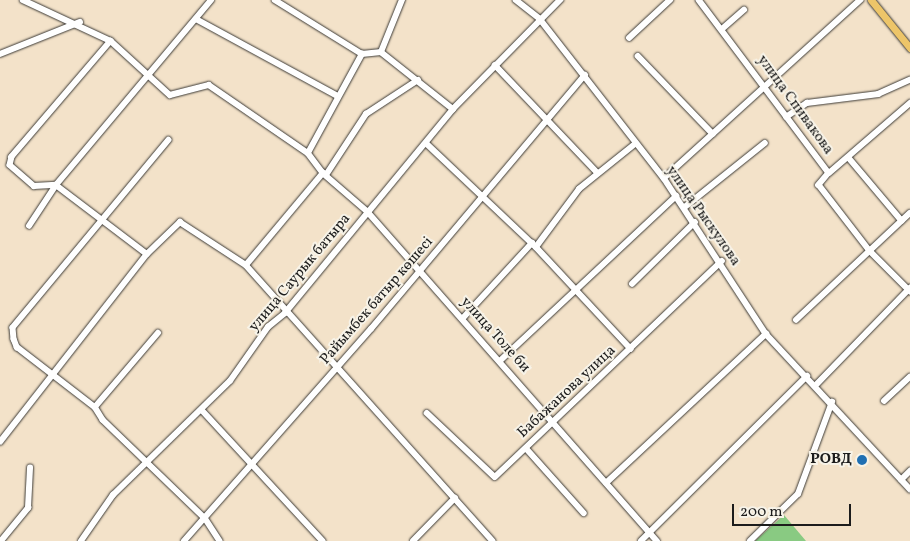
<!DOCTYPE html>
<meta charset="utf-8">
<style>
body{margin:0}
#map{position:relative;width:910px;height:541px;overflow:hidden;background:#f3e2c9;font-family:Vollkorn,serif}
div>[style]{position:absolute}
.green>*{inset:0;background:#89ca82}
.roads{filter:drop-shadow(0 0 1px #3c3a36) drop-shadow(0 0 1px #3c3a36)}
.minor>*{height:5.5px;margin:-2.75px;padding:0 2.75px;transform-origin:2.75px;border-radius:2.75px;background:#fff}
.major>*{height:7px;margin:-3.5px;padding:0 3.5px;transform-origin:3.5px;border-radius:3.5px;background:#edc569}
.dots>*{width:14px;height:14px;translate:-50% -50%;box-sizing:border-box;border:2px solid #f7f3e8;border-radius:50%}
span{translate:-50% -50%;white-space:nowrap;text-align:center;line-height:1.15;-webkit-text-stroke:4px #f7f3e8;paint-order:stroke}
.street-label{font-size:15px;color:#1c1c1c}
.poi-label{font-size:15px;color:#1c1c1c;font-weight:700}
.right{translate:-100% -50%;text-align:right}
.scale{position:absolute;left:732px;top:504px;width:119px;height:22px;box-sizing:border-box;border:2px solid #1c1c1c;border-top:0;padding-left:6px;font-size:15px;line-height:18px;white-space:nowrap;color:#1c1c1c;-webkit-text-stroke:4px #f7f3e8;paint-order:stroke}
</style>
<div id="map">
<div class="green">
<div style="clip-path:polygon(784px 515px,806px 541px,755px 541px)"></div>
</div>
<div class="roads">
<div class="minor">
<div style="left:23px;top:0;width:97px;rotate:25deg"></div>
<div style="left:111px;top:41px;width:80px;rotate:42.5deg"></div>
<div style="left:170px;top:95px;width:40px;rotate:-14.4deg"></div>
<div style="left:209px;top:85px;width:120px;rotate:34.5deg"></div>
<div style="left:308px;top:153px;width:25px;rotate:53deg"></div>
<div style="left:323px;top:173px;width:60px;rotate:40.9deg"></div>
<div style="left:368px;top:212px;width:438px;rotate:48.7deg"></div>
<div style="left:275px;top:0;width:102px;rotate:31.8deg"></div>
<div style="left:362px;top:54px;width:19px;rotate:-6deg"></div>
<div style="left:381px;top:52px;width:92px;rotate:38.4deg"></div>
<div style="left:516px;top:0;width:31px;rotate:38deg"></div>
<div style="left:540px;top:19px;width:202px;rotate:52.1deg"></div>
<div style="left:664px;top:178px;width:186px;rotate:56.8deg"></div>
<div style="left:766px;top:334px;width:212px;rotate:47.1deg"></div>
<div style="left:699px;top:0;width:216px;rotate:53.1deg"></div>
<div style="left:829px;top:173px;width:16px;rotate:130deg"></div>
<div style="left:819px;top:185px;width:83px;rotate:52.3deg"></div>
<div style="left:870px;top:251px;width:57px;rotate:45deg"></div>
<div style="left:196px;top:19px;width:162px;rotate:28.5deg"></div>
<div style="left:722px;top:29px;width:29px;rotate:-41deg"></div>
<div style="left:629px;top:38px;width:56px;rotate:-42.8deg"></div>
<div style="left:111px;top:41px;width:153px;rotate:130.5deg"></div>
<div style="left:12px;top:157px;width:8px;rotate:104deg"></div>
<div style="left:10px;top:165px;width:32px;rotate:41deg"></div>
<div style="left:34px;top:186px;width:22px;rotate:-3deg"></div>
<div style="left:56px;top:185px;width:114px;rotate:37.2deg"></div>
<div style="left:147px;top:254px;width:46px;rotate:-44.1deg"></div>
<div style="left:180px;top:222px;width:79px;rotate:33.1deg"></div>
<div style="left:246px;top:265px;width:370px;rotate:48.2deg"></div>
<div style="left:381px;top:52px;width:56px;rotate:-68deg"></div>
<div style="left:0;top:54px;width:86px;rotate:-21.8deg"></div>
<div style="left:638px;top:56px;width:108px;rotate:46.1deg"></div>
<div style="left:495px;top:65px;width:148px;rotate:46.4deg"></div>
<div style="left:786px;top:117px;width:25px;rotate:-34deg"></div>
<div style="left:807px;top:103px;width:72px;rotate:-7.2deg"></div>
<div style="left:878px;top:94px;width:35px;rotate:-24deg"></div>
<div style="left:169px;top:140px;width:244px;rotate:129.7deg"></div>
<div style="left:13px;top:328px;width:11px;rotate:85deg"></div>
<div style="left:14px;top:339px;width:9px;rotate:69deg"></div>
<div style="left:17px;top:347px;width:98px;rotate:37.6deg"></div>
<div style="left:95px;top:407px;width:15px;rotate:58deg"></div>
<div style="left:103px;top:420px;width:141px;rotate:43.9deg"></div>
<div style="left:205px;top:518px;width:27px;rotate:57deg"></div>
<div style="left:426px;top:143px;width:151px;rotate:43.4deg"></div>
<div style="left:536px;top:247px;width:139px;rotate:47deg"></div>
<div style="left:308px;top:153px;width:113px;rotate:-61.4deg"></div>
<div style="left:849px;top:158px;width:82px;rotate:49.9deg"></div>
<div style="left:829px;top:173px;width:107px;rotate:-40.8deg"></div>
<div style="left:326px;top:175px;width:73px;rotate:-56.7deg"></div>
<div style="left:366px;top:114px;width:62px;rotate:-33.2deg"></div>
<div style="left:664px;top:178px;width:265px;rotate:-42.2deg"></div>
<div style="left:685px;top:207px;width:102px;rotate:-38.7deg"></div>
<div style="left:29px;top:226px;width:49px;rotate:-56.6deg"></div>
<div style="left:56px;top:185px;width:241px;rotate:-50deg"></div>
<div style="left:536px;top:247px;width:72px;rotate:-53.4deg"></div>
<div style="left:579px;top:189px;width:72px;rotate:-38.8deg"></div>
<div style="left:246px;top:265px;width:120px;rotate:-50.1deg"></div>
<div style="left:632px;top:284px;width:88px;rotate:-44.5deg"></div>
<div style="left:463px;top:318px;width:102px;rotate:-47.4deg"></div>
<div style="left:796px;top:320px;width:156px;rotate:-43.2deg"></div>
<div style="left:501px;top:360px;width:240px;rotate:-43.1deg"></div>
<div style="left:817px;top:384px;width:134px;rotate:-45.9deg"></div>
<div style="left:884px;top:401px;width:35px;rotate:-43deg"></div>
<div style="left:95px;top:407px;width:97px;rotate:-49.6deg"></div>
<div style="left:202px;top:410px;width:178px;rotate:47.3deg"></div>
<div style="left:427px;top:413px;width:93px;rotate:43.3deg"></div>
<div style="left:495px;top:477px;width:313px;rotate:-43.6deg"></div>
<div style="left:0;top:442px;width:239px;rotate:-52deg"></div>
<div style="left:526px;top:448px;width:87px;rotate:48.3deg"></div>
<div style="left:901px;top:480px;width:13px;rotate:-45deg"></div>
<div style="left:606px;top:483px;width:219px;rotate:-43deg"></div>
<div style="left:1px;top:541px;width:43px;rotate:-50.7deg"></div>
<div style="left:28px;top:508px;width:40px;rotate:-87.1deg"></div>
<div style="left:81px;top:541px;width:56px;rotate:-55.2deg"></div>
<div style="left:113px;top:495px;width:163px;rotate:-44.3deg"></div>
<div style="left:230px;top:381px;width:66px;rotate:-54.9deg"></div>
<div style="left:268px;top:327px;width:22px;rotate:-39deg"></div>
<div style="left:285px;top:313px;width:264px;rotate:-50.5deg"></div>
<div style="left:453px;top:109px;width:153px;rotate:-45.5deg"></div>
<div style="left:184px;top:541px;width:283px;rotate:-48.6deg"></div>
<div style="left:371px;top:329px;width:332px;rotate:-49.9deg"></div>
<div style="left:413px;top:541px;width:60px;rotate:-45.7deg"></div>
<div style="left:641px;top:541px;width:234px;rotate:-44.8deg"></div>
<div style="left:750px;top:541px;width:67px;rotate:-44.4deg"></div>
<div style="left:798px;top:494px;width:98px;rotate:-69.7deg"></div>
</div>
<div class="major">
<div style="left:871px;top:0;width:62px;rotate:50.9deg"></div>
</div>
</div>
<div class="dots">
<div style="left:862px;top:460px;background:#1f6fb2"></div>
</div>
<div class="street-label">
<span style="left:795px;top:105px;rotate:54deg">улица Спивакова</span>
<span style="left:703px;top:216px;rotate:55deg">улица Рыскулова</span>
<span style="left:300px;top:273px;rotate:-50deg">улица Саурык батыра</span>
<span style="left:377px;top:301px;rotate:-49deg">Райымбек батыр көшесі</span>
<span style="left:495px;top:335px;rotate:48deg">улица Толе би</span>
<span style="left:567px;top:392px;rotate:-43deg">Бабажанова улица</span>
</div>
<div class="poi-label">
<span class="right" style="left:852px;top:460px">РОВД</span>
</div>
<div class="scale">200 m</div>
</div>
